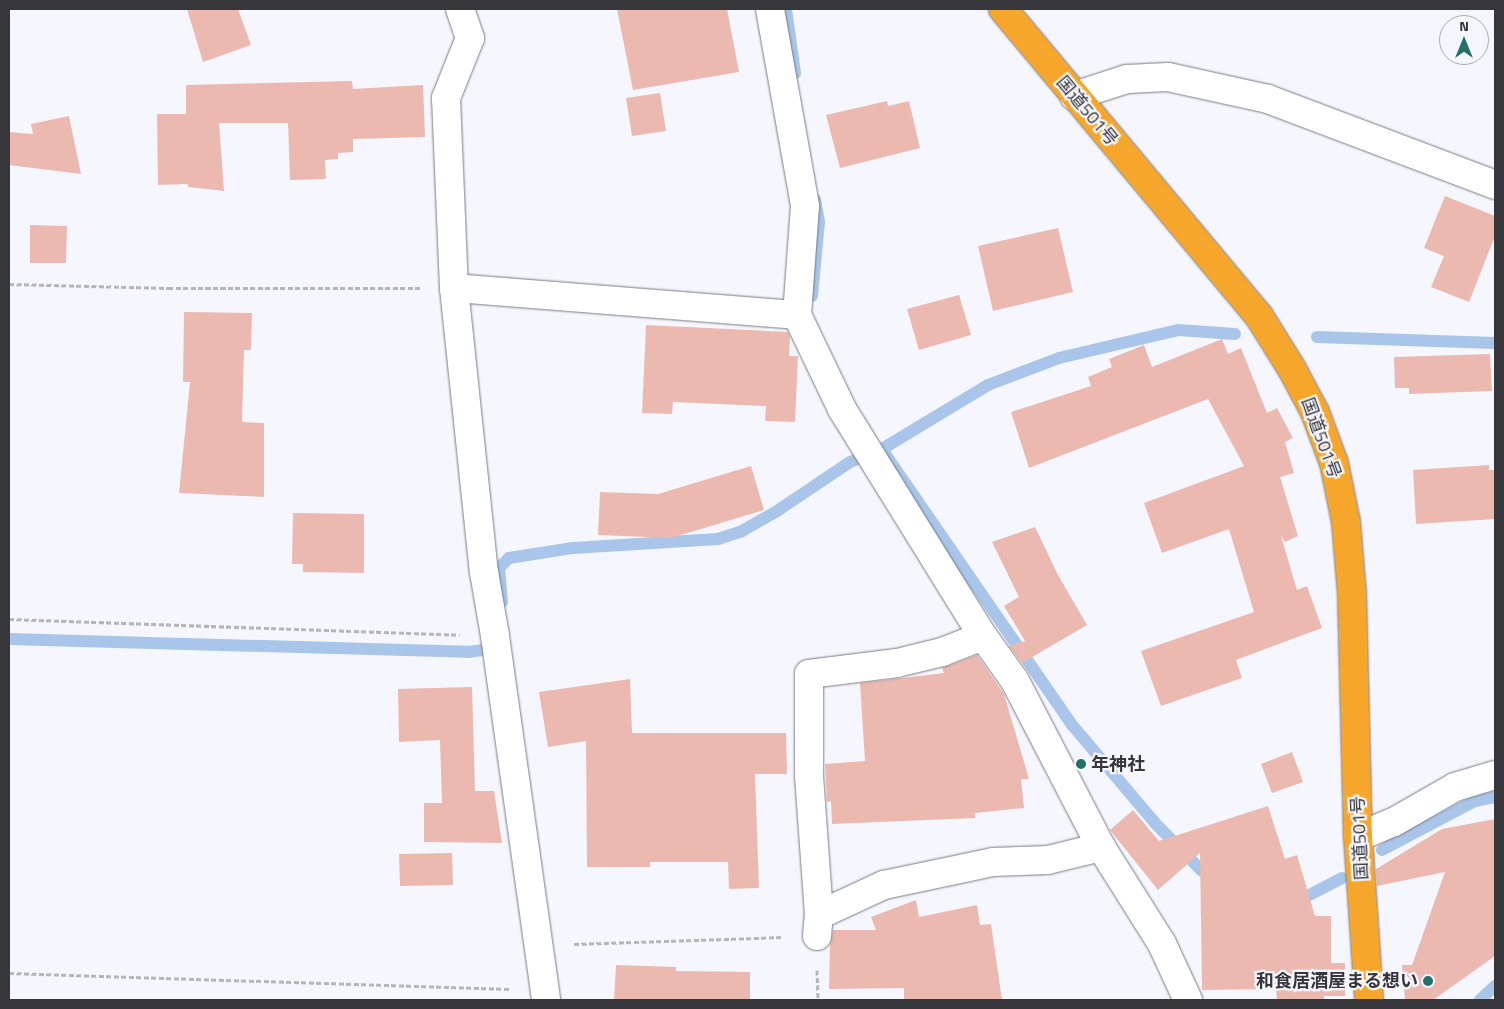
<!DOCTYPE html>
<meta charset="utf-8">
<style>
body{margin:0}
#map{position:relative;width:1504px;height:1009px;overflow:hidden;background:#f6f7fe;font-family:"Titillium Web","Noto Sans JP",sans-serif}
div>[style]{position:absolute}
.stream>*{height:12px;margin:-6px;padding:0 6px;transform-origin:6px;border-radius:6px;background:#a9c6ea}
.building>*{inset:0;background:#ebb9af}
.path>*{height:3px;margin-top:-1.5px;transform-origin:0;background:repeating-linear-gradient(90deg,#b5b6bc 0 5px,transparent 0 7.5px)}
.roads{filter:drop-shadow(0 0 1px #7a7b83) drop-shadow(0 0 1px #7a7b83)}
.street>*{height:28px;margin:-14px;padding:0 14px;transform-origin:14px;border-radius:14px;background:#fff}
.highway>*{height:28px;margin:-14px;padding:0 14px;transform-origin:14px;border-radius:14px;background:#f6a62a}
.dots>*{width:14px;height:14px;translate:-50% -50%;box-sizing:border-box;border:2px solid #f6f7fe;border-radius:50%}
span{translate:-50% -50%;white-space:nowrap;text-align:center;line-height:1.15;-webkit-text-stroke:4.5px #f6f7fe;paint-order:stroke}
.street-label{font-size:18px;color:#37373b}
.poi-label{font-size:18px;color:#37373b;font-weight:700}
.left{translate:0 -50%;text-align:left}
.right{translate:-100% -50%;text-align:right}
.frame{position:absolute;inset:0;border:10px solid #37373b;pointer-events:none}
.north{position:absolute;left:1439px;top:15px;width:50px;height:50px;box-sizing:border-box;background:#f6f7fe;border:1px solid #aaaab0;border-radius:50%;rotate:0deg;font-size:14px;font-weight:700;line-height:20px;text-align:center;color:#37373b}
.north::after{content:'';display:block;margin:auto;width:18px;height:22px;background:#256f69;clip-path:polygon(50% 0,100% 100%,50% 72%,0 100%)}
</style>
<div id="map">
<div class="stream">
<div style="left:786px;top:9px;width:65px;rotate:82deg"></div>
<div style="left:812px;top:296px;width:74px;rotate:-84.6deg"></div>
<div style="left:819px;top:222px;width:23px;rotate:-100deg"></div>
<div style="left:1317px;top:337px;width:178px;rotate:1.9deg"></div>
<div style="left:883px;top:451px;width:334px;rotate:55.4deg"></div>
<div style="left:1073px;top:726px;width:126px;rotate:49.8deg"></div>
<div style="left:1154px;top:822px;width:67px;rotate:45.6deg"></div>
<div style="left:1201px;top:870px;width:15px;rotate:32deg"></div>
<div style="left:502px;top:602px;width:34px;rotate:-95deg"></div>
<div style="left:499px;top:568px;width:14px;rotate:-45deg"></div>
<div style="left:509px;top:558px;width:65px;rotate:-8.9deg"></div>
<div style="left:573px;top:548px;width:145px;rotate:-3.6deg"></div>
<div style="left:718px;top:539px;width:25px;rotate:-18deg"></div>
<div style="left:742px;top:531px;width:40px;rotate:-29.7deg"></div>
<div style="left:777px;top:511px;width:88px;rotate:-33.9deg"></div>
<div style="left:850px;top:462px;width:35px;rotate:-22deg"></div>
<div style="left:882px;top:449px;width:124px;rotate:-31.1deg"></div>
<div style="left:988px;top:385px;width:76px;rotate:-20.8deg"></div>
<div style="left:1059px;top:358px;width:122px;rotate:-13.2deg"></div>
<div style="left:1178px;top:330px;width:57px;rotate:4deg"></div>
<div style="left:9px;top:639px;width:459px;rotate:1.6deg"></div>
<div style="left:468px;top:652px;width:30px;rotate:-8deg"></div>
<div style="left:1382px;top:850px;width:105px;rotate:-27.8deg"></div>
<div style="left:1475px;top:801px;width:20px;rotate:-11deg"></div>
<div style="left:1294px;top:903px;width:54px;rotate:-27.5deg"></div>
<div style="left:1480px;top:1000px;width:21px;rotate:-43deg"></div>
</div>
<div class="building">
<div style="clip-path:polygon(187px 9px,238px 9px,251px 45px,203px 62px)"></div>
<div style="clip-path:polygon(617px 9px,727px 9px,739px 72px,633px 90px)"></div>
<div style="clip-path:polygon(352px 81px,353px 89px,423px 85px,425px 137px,353px 139px,353px 152px,338px 153px,338px 159px,325px 160px,326px 179px,290px 180px,288px 123px,219px 123px,224px 191px,188px 187px,188px 184px,158px 185px,157px 114px,186px 114px,186px 85px)"></div>
<div style="clip-path:polygon(660px 93px,666px 131px,632px 136px,626px 98px)"></div>
<div style="clip-path:polygon(887px 101px,888px 106px,909px 101px,920px 148px,840px 168px,826px 115px)"></div>
<div style="clip-path:polygon(69px 116px,81px 174px,9px 165px,9px 132px,33px 134px,31px 124px)"></div>
<div style="clip-path:polygon(1445px 196px,1495px 216px,1495px 236px,1469px 302px,1431px 287px,1444px 256px,1424px 248px)"></div>
<div style="clip-path:polygon(30px 225px,67px 226px,66px 263px,30px 263px)"></div>
<div style="clip-path:polygon(1058px 228px,1073px 292px,993px 311px,978px 246px)"></div>
<div style="clip-path:polygon(959px 295px,971px 335px,919px 350px,907px 309px)"></div>
<div style="clip-path:polygon(184px 312px,252px 313px,251px 350px,244px 350px,242px 422px,264px 423px,264px 497px,179px 493px,190px 382px,183px 382px)"></div>
<div style="clip-path:polygon(646px 325px,788px 332px,790px 336px,789px 356px,798px 356px,795px 422px,765px 421px,766px 406px,673px 402px,672px 414px,642px 413px)"></div>
<div style="clip-path:polygon(1222px 339px,1228px 354px,1241px 348px,1267px 413px,1277px 408px,1293px 438px,1285px 442px,1294px 473px,1280px 477px,1298px 536px,1285px 542px,1281px 536px,1297px 590px,1307px 586px,1322px 628px,1236px 660px,1242px 678px,1161px 706px,1141px 651px,1254px 612px,1229px 529px,1162px 553px,1144px 503px,1244px 466px,1208px 399px,1029px 468px,1011px 412px,1091px 386px,1088px 377px,1112px 367px,1109px 359px,1144px 345px,1152px 367px)"></div>
<div style="clip-path:polygon(1490px 354px,1492px 391px,1409px 394px,1409px 388px,1395px 388px,1394px 357px)"></div>
<div style="clip-path:polygon(1489px 465px,1489px 470px,1495px 470px,1495px 519px,1416px 524px,1413px 470px)"></div>
<div style="clip-path:polygon(751px 466px,764px 510px,671px 538px,598px 535px,600px 492px,658px 494px)"></div>
<div style="clip-path:polygon(293px 513px,364px 514px,364px 573px,303px 572px,303px 564px,292px 564px)"></div>
<div style="clip-path:polygon(1035px 527px,1058px 575px,1087px 625px,1022px 663px,1009px 646px,1025px 641px,1004px 606px,1019px 597px,992px 542px)"></div>
<div style="clip-path:polygon(977px 655px,1004px 694px,1029px 779px,1021px 779px,1024px 808px,975px 813px,975px 818px,832px 824px,831px 801px,827px 802px,825px 764px,865px 761px,860px 683px,944px 673px,942px 668px)"></div>
<div style="clip-path:polygon(630px 679px,632px 733px,786px 733px,787px 774px,755px 774px,759px 888px,729px 889px,728px 862px,650px 862px,650px 867px,587px 867px,586px 741px,548px 747px,539px 692px)"></div>
<div style="clip-path:polygon(472px 687px,475px 791px,494px 791px,502px 843px,424px 842px,424px 803px,442px 803px,440px 740px,399px 742px,398px 689px)"></div>
<div style="clip-path:polygon(1292px 752px,1303px 782px,1272px 793px,1261px 764px)"></div>
<div style="clip-path:polygon(1268px 806px,1285px 859px,1297px 855px,1315px 916px,1331px 916px,1331px 963px,1345px 963px,1345px 996px,1324px 996px,1324px 1000px,1277px 1000px,1276px 989px,1202px 990px,1200px 853px,1158px 890px,1110px 830px,1133px 810px,1159px 841px)"></div>
<div style="clip-path:polygon(1495px 819px,1495px 956px,1433px 1000px,1405px 1000px,1402px 965px,1412px 965px,1445px 872px,1377px 886px,1376px 869px,1442px 829px)"></div>
<div style="clip-path:polygon(452px 853px,453px 885px,400px 886px,399px 854px)"></div>
<div style="clip-path:polygon(916px 900px,919px 917px,977px 905px,980px 925px,991px 924px,1002px 1000px,904px 1000px,904px 988px,829px 989px,830px 945px,833px 930px,876px 930px,871px 917px)"></div>
<div style="clip-path:polygon(616px 965px,676px 967px,676px 971px,750px 972px,750px 1000px,614px 1000px)"></div>
</div>
<div class="path">
<div style="left:9px;top:284px;width:159px;rotate:1.4deg"></div>
<div style="left:168px;top:288px;width:253px"></div>
<div style="left:9px;top:619px;width:451px;rotate:2deg"></div>
<div style="left:574px;top:944px;width:209px;rotate:-1.9deg"></div>
<div style="left:817px;top:970px;width:30px;rotate:88deg"></div>
<div style="left:9px;top:973px;width:501px;rotate:1.83deg"></div>
</div>
<div class="roads">
<div class="street">
<div style="left:460px;top:9px;width:31px;rotate:71deg"></div>
<div style="left:470px;top:38px;width:65px;rotate:111.8deg"></div>
<div style="left:446px;top:98px;width:190px;rotate:87.6deg"></div>
<div style="left:454px;top:288px;width:286px;rotate:84deg"></div>
<div style="left:484px;top:572px;width:65px;rotate:80.2deg"></div>
<div style="left:495px;top:636px;width:368px;rotate:82deg"></div>
<div style="left:770px;top:9px;width:200px;rotate:79.9deg"></div>
<div style="left:805px;top:206px;width:109px;rotate:94.2deg"></div>
<div style="left:1074px;top:96px;width:56px;rotate:-17.8deg"></div>
<div style="left:1127px;top:79px;width:41px;rotate:-2.8deg"></div>
<div style="left:1168px;top:77px;width:102px;rotate:12.4deg"></div>
<div style="left:1268px;top:99px;width:243px;rotate:20.7deg"></div>
<div style="left:454px;top:288px;width:344px;rotate:4.5deg"></div>
<div style="left:797px;top:315px;width:104px;rotate:64.4deg"></div>
<div style="left:842px;top:409px;width:267px;rotate:58.2deg"></div>
<div style="left:983px;top:636px;width:55px;rotate:54.6deg"></div>
<div style="left:1015px;top:681px;width:187px;rotate:62.6deg"></div>
<div style="left:1101px;top:847px;width:115px;rotate:57.8deg"></div>
<div style="left:1162px;top:944px;width:62px;rotate:65.1deg"></div>
<div style="left:1358px;top:837px;width:39px;rotate:-23deg"></div>
<div style="left:1394px;top:822px;width:70px;rotate:-29.8deg"></div>
<div style="left:1455px;top:787px;width:42px;rotate:-16.7deg"></div>
<div style="left:819px;top:915px;width:72px;rotate:-24.8deg"></div>
<div style="left:884px;top:885px;width:111px;rotate:-11.9deg"></div>
<div style="left:993px;top:862px;width:55px;rotate:-2.1deg"></div>
<div style="left:1048px;top:860px;width:55px;rotate:-13.8deg"></div>
<div style="left:817px;top:936px;width:21px;rotate:-85deg"></div>
<div style="left:819px;top:915px;width:139px;rotate:-94.1deg"></div>
<div style="left:809px;top:776px;width:102px;rotate:-90deg"></div>
<div style="left:809px;top:674px;width:89px;rotate:-7.1deg"></div>
<div style="left:897px;top:663px;width:46px;rotate:-13.7deg"></div>
<div style="left:942px;top:652px;width:44px;rotate:-21.3deg"></div>
</div>
<div class="highway">
<div style="left:1003px;top:9px;width:400px;rotate:50.2deg"></div>
<div style="left:1259px;top:316px;width:62px;rotate:58.1deg"></div>
<div style="left:1292px;top:369px;width:49px;rotate:61.9deg"></div>
<div style="left:1315px;top:412px;width:54px;rotate:69.6deg"></div>
<div style="left:1334px;top:463px;width:60px;rotate:78.5deg"></div>
<div style="left:1346px;top:522px;width:72px;rotate:85.2deg"></div>
<div style="left:1352px;top:594px;width:243px;rotate:88.6deg"></div>
<div style="left:1358px;top:837px;width:163px;rotate:86.1deg"></div>
</div>
</div>
<div class="dots">
<div style="left:1081px;top:764px;background:#256f69"></div>
<div style="left:1428px;top:981px;background:#256f69"></div>
</div>
<div class="street-label">
<span style="left:1087px;top:111px;rotate:50deg">国道501号</span>
<span style="left:1321px;top:438px;rotate:70deg">国道501号</span>
<span style="left:1360px;top:838px;rotate:-93deg">国道501号</span>
</div>
<div class="poi-label">
<span class="left" style="left:1091px;top:764px">年神社</span>
<span class="right" style="left:1418px;top:981px">和食居酒屋まる想い</span>
</div>
<div class="frame"></div>
<div class="north">N</div>
</div>
